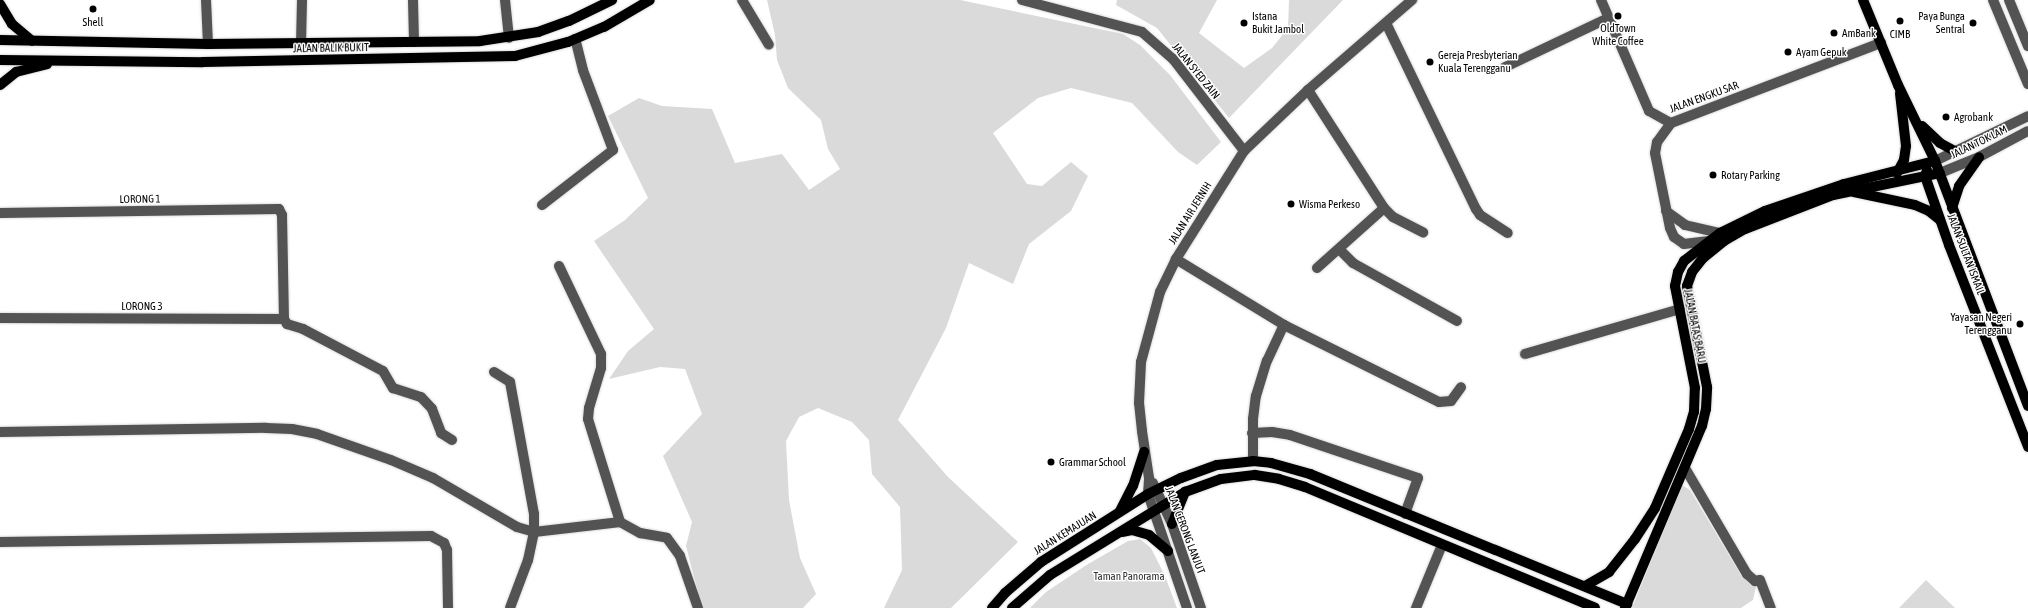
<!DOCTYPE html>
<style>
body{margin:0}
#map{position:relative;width:2028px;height:608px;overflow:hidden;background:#fff;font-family:"Asap Condensed",sans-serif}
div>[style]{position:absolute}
.green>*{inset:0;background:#dadada}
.roads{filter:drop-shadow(0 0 1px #dbdbdb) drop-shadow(0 0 1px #dbdbdb)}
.minor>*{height:10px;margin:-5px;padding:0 5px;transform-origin:5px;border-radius:5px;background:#535353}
.major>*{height:10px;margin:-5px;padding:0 5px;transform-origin:5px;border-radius:5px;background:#000}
.dots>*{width:11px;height:11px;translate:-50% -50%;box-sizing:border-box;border:2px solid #fff;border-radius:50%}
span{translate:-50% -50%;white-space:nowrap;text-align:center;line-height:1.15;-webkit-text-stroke:3px #fff;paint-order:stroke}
.poi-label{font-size:11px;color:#000}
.left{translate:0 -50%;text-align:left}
.right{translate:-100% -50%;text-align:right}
.street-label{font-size:11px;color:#000}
.park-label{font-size:11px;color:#313131}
</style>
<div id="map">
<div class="green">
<div style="clip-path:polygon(767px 0,960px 0,1123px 34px,1140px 45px,1170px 75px,1221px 142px,1197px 165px,1178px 152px,1132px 103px,1071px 88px,1038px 98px,993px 133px,1027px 184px,1042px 186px,1071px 162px,1088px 176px,1071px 211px,1029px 244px,1013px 284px,969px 263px,946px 328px,898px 420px,948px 477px,1018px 542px,951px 608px,884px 608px,902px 570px,900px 507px,872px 474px,869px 440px,852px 422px,818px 408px,799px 417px,786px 441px,789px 500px,800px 558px,816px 594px,803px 608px,702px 608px,686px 546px,692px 522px,663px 456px,702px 414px,685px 369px,660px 367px,609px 379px,628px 351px,654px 329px,594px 241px,625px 220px,648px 198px,608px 116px,639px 98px,662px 106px,712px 109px,735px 163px,782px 154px,809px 190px,840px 169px,828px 149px,821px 120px,788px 88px,777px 60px,775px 35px)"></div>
<div style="clip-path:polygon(1117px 0,1217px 0,1199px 33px,1244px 68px,1272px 48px,1288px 28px,1289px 0,1343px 0,1229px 118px,1157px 28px,1116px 5px)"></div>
<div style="clip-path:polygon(1682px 485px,1690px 490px,1742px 577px,1756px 586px,1753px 600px,1741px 608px,1632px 608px)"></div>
<div style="clip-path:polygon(1140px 539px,1151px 548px,1165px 576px,1177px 608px,1030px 608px,1046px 592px,1088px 564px,1128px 541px)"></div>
<div style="clip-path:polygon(1926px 580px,1955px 608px,1899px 608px)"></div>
</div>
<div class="roads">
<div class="minor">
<div style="left:206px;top:0;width:44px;rotate:87.4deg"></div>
<div style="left:413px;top:0;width:42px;rotate:88.6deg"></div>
<div style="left:505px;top:0;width:38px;rotate:84deg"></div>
<div style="left:742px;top:0;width:52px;rotate:59deg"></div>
<div style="left:1022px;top:0;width:124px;rotate:14.9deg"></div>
<div style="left:1142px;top:32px;width:41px;rotate:41.1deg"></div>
<div style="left:1173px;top:59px;width:116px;rotate:52.3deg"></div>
<div style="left:1601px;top:0;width:121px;rotate:66.6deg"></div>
<div style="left:1649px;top:111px;width:25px;rotate:29deg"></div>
<div style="left:1671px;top:123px;width:225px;rotate:-20.9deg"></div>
<div style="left:1993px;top:0;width:91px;rotate:67.4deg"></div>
<div style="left:2009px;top:0;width:50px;rotate:67.6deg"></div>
<div style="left:1386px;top:23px;width:207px;rotate:64.2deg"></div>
<div style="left:1476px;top:209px;width:7px;rotate:56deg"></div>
<div style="left:1480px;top:215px;width:33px;rotate:33deg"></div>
<div style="left:301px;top:44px;width:44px;rotate:-88.7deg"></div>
<div style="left:1505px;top:67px;width:114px;rotate:-25.4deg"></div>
<div style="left:1308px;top:90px;width:140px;rotate:57.2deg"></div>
<div style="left:1384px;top:208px;width:13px;rotate:45deg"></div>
<div style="left:1393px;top:217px;width:34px;rotate:27deg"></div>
<div style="left:1671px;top:123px;width:24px;rotate:126deg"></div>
<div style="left:1657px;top:142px;width:11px;rotate:100deg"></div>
<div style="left:1655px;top:153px;width:76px;rotate:78.7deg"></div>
<div style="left:1670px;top:228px;width:10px;rotate:66deg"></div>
<div style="left:1674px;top:237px;width:12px;rotate:35deg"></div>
<div style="left:1684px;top:244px;width:23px;rotate:-7deg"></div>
<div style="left:1935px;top:161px;width:103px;rotate:-25.8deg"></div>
<div style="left:1940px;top:173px;width:42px;rotate:-22.3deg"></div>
<div style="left:1979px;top:157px;width:55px;rotate:-28deg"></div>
<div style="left:542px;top:205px;width:90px;rotate:-37.8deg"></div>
<div style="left:613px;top:150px;width:85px;rotate:-110.6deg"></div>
<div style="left:583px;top:70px;width:32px;rotate:-104deg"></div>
<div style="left:1666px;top:211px;width:24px;rotate:36deg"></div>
<div style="left:1685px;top:225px;width:36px;rotate:13deg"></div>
<div style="left:0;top:213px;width:279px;rotate:-0.8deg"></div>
<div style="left:279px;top:209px;width:7px;rotate:63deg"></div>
<div style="left:282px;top:215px;width:104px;rotate:88.9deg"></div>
<div style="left:284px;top:319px;width:6px;rotate:59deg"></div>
<div style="left:287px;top:324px;width:17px;rotate:17deg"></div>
<div style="left:303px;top:329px;width:90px;rotate:27.7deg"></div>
<div style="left:383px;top:371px;width:20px;rotate:60deg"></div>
<div style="left:393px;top:388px;width:29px;rotate:18deg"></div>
<div style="left:421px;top:397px;width:16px;rotate:47deg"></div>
<div style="left:432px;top:409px;width:26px;rotate:69deg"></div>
<div style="left:441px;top:433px;width:13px;rotate:32deg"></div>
<div style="left:1339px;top:249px;width:20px;rotate:45deg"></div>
<div style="left:1353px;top:263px;width:119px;rotate:29.1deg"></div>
<div style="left:1176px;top:259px;width:127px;rotate:31.4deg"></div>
<div style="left:1284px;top:325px;width:173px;rotate:26.4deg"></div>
<div style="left:1439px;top:402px;width:12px;rotate:-5deg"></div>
<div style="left:1451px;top:401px;width:17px;rotate:-54deg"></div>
<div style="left:559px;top:266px;width:98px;rotate:64.5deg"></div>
<div style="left:601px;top:354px;width:14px;rotate:90deg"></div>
<div style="left:601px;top:368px;width:42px;rotate:106.7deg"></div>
<div style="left:589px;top:408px;width:11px;rotate:95deg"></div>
<div style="left:588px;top:419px;width:108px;rotate:72.7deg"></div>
<div style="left:1317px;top:268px;width:90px;rotate:-41.8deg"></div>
<div style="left:0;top:318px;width:284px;rotate:0.2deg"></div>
<div style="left:1525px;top:354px;width:161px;rotate:-16.2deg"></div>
<div style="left:494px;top:372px;width:19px;rotate:32deg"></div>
<div style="left:510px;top:382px;width:134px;rotate:79.7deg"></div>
<div style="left:534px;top:514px;width:18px;rotate:90deg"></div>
<div style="left:534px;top:532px;width:29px;rotate:102deg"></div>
<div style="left:528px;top:560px;width:51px;rotate:110.6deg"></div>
<div style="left:0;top:432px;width:266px;rotate:-0.9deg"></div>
<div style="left:266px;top:428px;width:26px;rotate:2deg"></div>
<div style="left:292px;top:429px;width:25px;rotate:11deg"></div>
<div style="left:317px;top:434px;width:78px;rotate:19.4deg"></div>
<div style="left:391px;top:460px;width:46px;rotate:23.2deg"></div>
<div style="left:433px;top:478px;width:97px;rotate:30.3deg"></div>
<div style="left:517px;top:527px;width:18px;rotate:16deg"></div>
<div style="left:534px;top:532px;width:87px;rotate:-6.6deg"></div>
<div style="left:620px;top:522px;width:23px;rotate:29deg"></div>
<div style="left:640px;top:533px;width:27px;rotate:10deg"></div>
<div style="left:667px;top:538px;width:22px;rotate:54deg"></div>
<div style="left:680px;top:556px;width:55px;rotate:70.9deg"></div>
<div style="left:1252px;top:433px;width:20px;rotate:-3deg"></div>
<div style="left:1272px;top:432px;width:18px;rotate:9deg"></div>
<div style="left:1290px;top:435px;width:135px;rotate:18.6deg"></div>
<div style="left:1418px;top:478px;width:38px;rotate:110deg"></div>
<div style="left:1253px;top:461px;width:42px;rotate:-90deg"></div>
<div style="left:1253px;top:419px;width:23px;rotate:-83deg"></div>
<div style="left:1256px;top:396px;width:37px;rotate:-73deg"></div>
<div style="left:1267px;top:361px;width:40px;rotate:-65deg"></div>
<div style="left:1685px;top:468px;width:123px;rotate:59.7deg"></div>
<div style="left:1747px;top:574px;width:11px;rotate:41deg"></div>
<div style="left:1755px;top:581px;width:5px;rotate:-11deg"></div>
<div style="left:1760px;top:580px;width:30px;rotate:69deg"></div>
<div style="left:1153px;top:483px;width:45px;rotate:65.1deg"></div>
<div style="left:1172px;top:524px;width:89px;rotate:71deg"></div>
<div style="left:0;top:542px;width:431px;rotate:-0.8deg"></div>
<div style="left:431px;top:536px;width:15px;rotate:28deg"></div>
<div style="left:444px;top:543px;width:8px;rotate:67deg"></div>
<div style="left:447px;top:550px;width:58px;rotate:89deg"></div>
<div style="left:1187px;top:608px;width:120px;rotate:-108.9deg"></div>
<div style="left:1148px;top:494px;width:16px;rotate:-86deg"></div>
<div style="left:1149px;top:478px;width:48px;rotate:-98.5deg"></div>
<div style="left:1142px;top:431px;width:28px;rotate:-96deg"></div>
<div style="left:1139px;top:403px;width:41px;rotate:-87.2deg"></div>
<div style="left:1141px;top:362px;width:73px;rotate:-74.8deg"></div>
<div style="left:1160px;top:292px;width:37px;rotate:-64deg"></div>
<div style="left:1176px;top:259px;width:128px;rotate:-57.8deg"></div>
<div style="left:1244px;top:151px;width:88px;rotate:-43.6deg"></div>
<div style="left:1308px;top:90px;width:138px;rotate:-40.9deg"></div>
<div style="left:1416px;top:608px;width:68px;rotate:-67.6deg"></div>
</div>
<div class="major">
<div style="left:1863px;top:0;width:92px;rotate:67.6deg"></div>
<div style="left:1898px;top:85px;width:85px;rotate:64deg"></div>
<div style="left:1935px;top:161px;width:262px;rotate:69.2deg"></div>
<div style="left:0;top:4px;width:23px;rotate:59deg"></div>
<div style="left:12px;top:24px;width:26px;rotate:40deg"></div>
<div style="left:0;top:40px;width:208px;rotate:1.1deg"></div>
<div style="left:208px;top:44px;width:272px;rotate:-0.6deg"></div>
<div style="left:480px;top:41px;width:59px;rotate:-8.8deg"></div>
<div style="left:538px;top:32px;width:33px;rotate:-20deg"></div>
<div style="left:569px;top:21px;width:48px;rotate:-26deg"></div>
<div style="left:0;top:60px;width:203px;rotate:0.6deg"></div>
<div style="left:203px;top:62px;width:312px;rotate:-1.1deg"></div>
<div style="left:515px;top:56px;width:55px;rotate:-14.8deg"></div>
<div style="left:568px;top:42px;width:39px;rotate:-23deg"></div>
<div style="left:604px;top:27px;width:53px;rotate:-30.4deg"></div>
<div style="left:0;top:85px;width:21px;rotate:-39deg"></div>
<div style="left:16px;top:72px;width:32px;rotate:-14deg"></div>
<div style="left:1922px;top:126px;width:25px;rotate:43deg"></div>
<div style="left:1940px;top:143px;width:18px;rotate:29deg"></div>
<div style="left:1927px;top:170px;width:6px;rotate:108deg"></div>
<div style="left:1925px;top:176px;width:73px;rotate:70.8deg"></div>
<div style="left:1949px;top:245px;width:217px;rotate:68.6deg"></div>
<div style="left:1897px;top:173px;width:15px;rotate:-62deg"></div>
<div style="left:1904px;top:160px;width:14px;rotate:-82deg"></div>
<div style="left:1906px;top:146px;width:53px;rotate:-96.5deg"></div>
<div style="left:1854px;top:192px;width:62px;rotate:12deg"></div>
<div style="left:1915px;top:205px;width:15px;rotate:23deg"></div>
<div style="left:1929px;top:211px;width:14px;rotate:39deg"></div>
<div style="left:1952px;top:208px;width:23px;rotate:-72deg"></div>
<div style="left:1959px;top:186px;width:35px;rotate:-55deg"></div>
<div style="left:1120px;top:511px;width:28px;rotate:-63deg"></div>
<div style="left:1133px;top:486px;width:36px;rotate:-72deg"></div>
<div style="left:1172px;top:524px;width:35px;rotate:-68deg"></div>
<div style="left:1122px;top:532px;width:10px;rotate:-11deg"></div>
<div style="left:1132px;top:530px;width:18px;rotate:16deg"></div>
<div style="left:1149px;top:535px;width:25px;rotate:40deg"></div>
<div style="left:1585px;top:586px;width:28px;rotate:-30deg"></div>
<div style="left:1609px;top:572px;width:42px;rotate:-51.8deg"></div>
<div style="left:1635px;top:539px;width:37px;rotate:-57deg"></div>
<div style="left:1655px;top:508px;width:86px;rotate:-66.7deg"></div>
<div style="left:1689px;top:429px;width:18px;rotate:-74deg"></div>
<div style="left:1694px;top:412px;width:24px;rotate:-88deg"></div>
<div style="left:1695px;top:388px;width:104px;rotate:-101.1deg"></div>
<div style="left:1675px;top:286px;width:14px;rotate:-78deg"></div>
<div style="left:1678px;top:272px;width:13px;rotate:-61deg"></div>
<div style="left:1684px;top:261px;width:46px;rotate:-37.9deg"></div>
<div style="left:1720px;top:233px;width:50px;rotate:-26.1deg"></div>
<div style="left:1765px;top:211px;width:83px;rotate:-18.9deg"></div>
<div style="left:1844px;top:184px;width:94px;rotate:-14.2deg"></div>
<div style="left:992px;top:608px;width:20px;rotate:-49deg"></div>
<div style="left:1005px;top:593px;width:48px;rotate:-40.7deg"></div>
<div style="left:1041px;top:562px;width:127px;rotate:-32.4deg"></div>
<div style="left:1148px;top:494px;width:37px;rotate:-26deg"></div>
<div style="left:1181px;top:478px;width:38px;rotate:-20deg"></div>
<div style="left:1217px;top:465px;width:36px;rotate:-6deg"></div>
<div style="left:1253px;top:461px;width:18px;rotate:6deg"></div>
<div style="left:1271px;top:463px;width:41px;rotate:15.8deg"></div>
<div style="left:1310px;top:474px;width:343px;rotate:22.3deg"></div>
<div style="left:1012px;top:608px;width:50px;rotate:-41deg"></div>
<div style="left:1050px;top:575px;width:158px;rotate:-31.6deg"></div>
<div style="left:1185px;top:492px;width:38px;rotate:-20deg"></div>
<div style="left:1221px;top:479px;width:34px;rotate:-7deg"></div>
<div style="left:1255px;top:475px;width:24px;rotate:9deg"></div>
<div style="left:1279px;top:479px;width:27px;rotate:17deg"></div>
<div style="left:1305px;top:487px;width:314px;rotate:22.6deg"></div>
<div style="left:1625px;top:608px;width:198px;rotate:-67.1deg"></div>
<div style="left:1702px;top:426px;width:17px;rotate:-77deg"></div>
<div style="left:1706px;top:409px;width:22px;rotate:-87deg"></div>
<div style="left:1707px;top:387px;width:103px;rotate:-101.2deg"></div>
<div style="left:1687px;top:286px;width:15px;rotate:-70deg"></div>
<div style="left:1692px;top:272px;width:18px;rotate:-52deg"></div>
<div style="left:1703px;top:258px;width:27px;rotate:-39deg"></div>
<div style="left:1724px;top:241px;width:24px;rotate:-30deg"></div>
<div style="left:1745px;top:229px;width:94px;rotate:-21.1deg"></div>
<div style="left:1833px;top:195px;width:109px;rotate:-11.6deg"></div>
</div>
</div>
<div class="dots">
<div style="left:93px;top:9px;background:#000"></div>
<div style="left:1618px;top:16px;background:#000"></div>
<div style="left:1900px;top:21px;background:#000"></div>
<div style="left:1244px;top:23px;background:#000"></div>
<div style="left:1973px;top:23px;background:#000"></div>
<div style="left:1834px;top:33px;background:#000"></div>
<div style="left:1788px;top:52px;background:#000"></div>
<div style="left:1430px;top:62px;background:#000"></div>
<div style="left:1946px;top:117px;background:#000"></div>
<div style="left:1713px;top:175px;background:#000"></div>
<div style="left:1291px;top:204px;background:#000"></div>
<div style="left:2020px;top:324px;background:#000"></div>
<div style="left:1051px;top:462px;background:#000"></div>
</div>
<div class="poi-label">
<span class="left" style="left:1252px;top:23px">Istana<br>Bukit Jambol</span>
<span class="right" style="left:1965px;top:23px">Paya Bunga<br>Sentral</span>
<span style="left:93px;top:22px">Shell</span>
<span style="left:1618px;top:35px">OldTown<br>White Coffee</span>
<span class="left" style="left:1842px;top:33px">AmBank</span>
<span style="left:1900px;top:34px">CIMB</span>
<span class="left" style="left:1796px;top:52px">Ayam Gepuk</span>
<span class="left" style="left:1438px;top:62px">Gereja Presbyterian<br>Kuala Terengganu</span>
<span class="left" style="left:1954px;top:117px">Agrobank</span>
<span class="left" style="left:1721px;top:175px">Rotary Parking</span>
<span class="left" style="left:1299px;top:204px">Wisma Perkeso</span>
<span class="right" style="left:2012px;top:324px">Yayasan Negeri<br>Terengganu</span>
<span class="left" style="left:1059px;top:462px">Grammar School</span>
</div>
<div class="street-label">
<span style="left:331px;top:48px;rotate:-1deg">JALAN BALIK BUKIT</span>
<span style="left:1196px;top:71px;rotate:51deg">JALAN SYED ZAIN</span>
<span style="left:1704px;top:97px;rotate:-20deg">JALAN ENGKU SAR</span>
<span style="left:1979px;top:142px;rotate:-26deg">JALAN TOK LAM</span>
<span style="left:140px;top:199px;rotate:-1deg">LORONG 1</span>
<span style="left:1190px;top:213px;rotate:-58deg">JALAN AIR JERNIH</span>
<span style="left:1966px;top:254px;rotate:69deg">JALAN SULTAN ISMAIL</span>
<span style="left:142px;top:306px">LORONG 3</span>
<span style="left:1695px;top:326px;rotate:79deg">JALAN BATAS BARU</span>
<span style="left:1185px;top:530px;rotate:69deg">JALAN CERONG LANJUT</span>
<span style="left:1065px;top:533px;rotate:-32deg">JALAN KEMAJUAN</span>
</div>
<div class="park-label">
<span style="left:1129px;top:576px">Taman Panorama</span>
</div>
</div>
